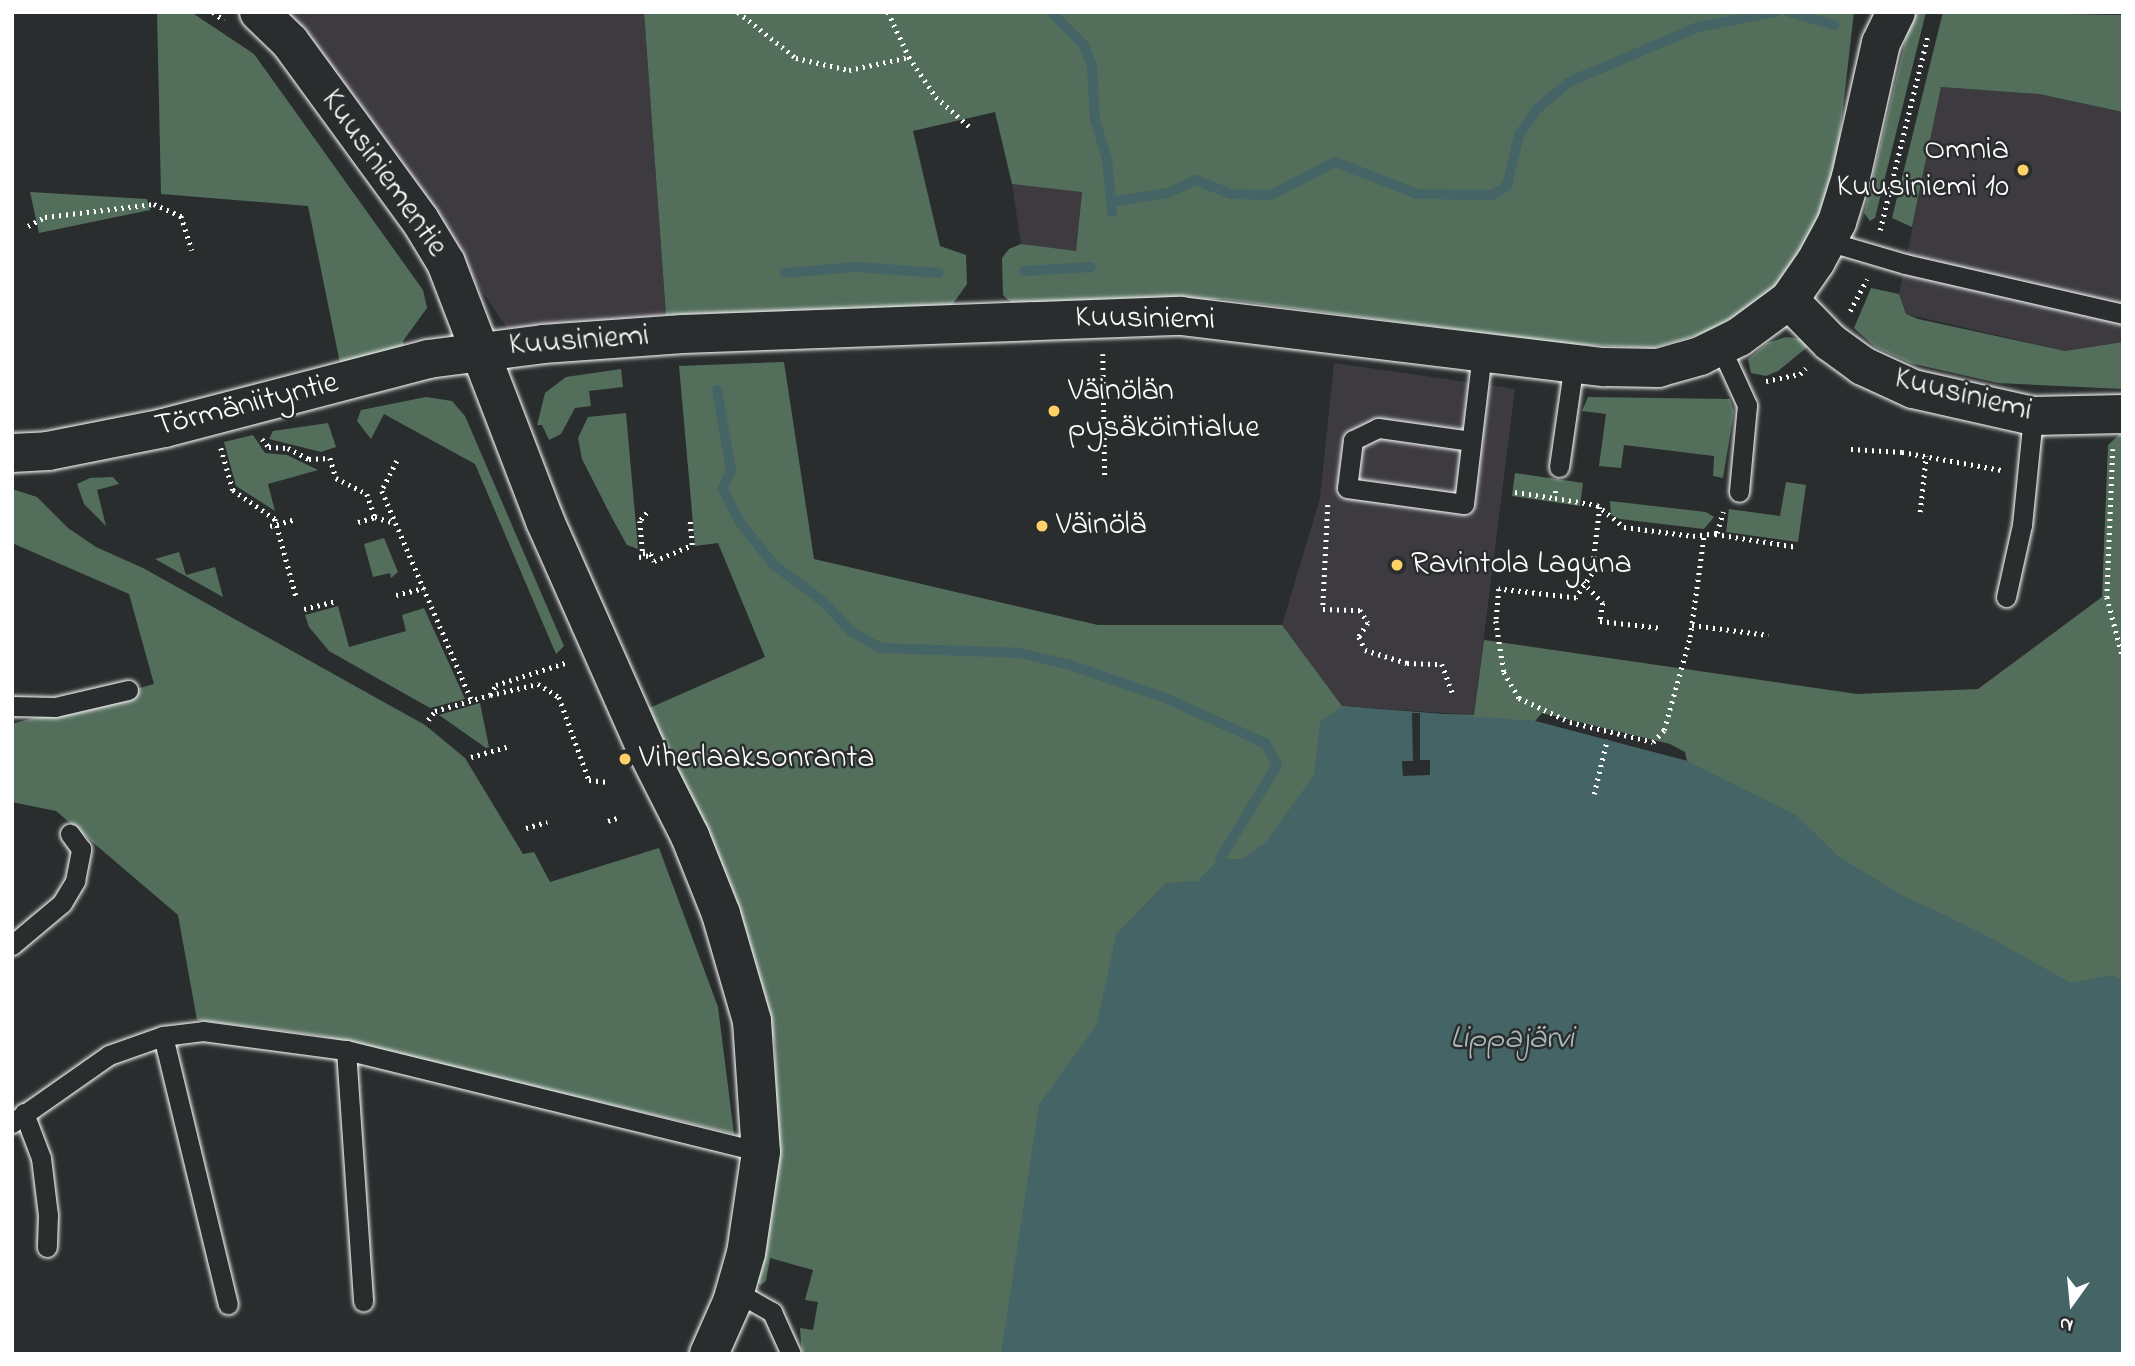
<!DOCTYPE html>
<meta charset="utf-8">
<style>
body{margin:0}
#map{position:relative;width:2135px;height:1366px;overflow:hidden;background:#2a2d2e;font-family:"Indie Flower",sans-serif}
div>[style]{position:absolute}
.built>*{inset:0;background:#3d3b40}
.green>*{inset:0;background:#546e5c}
.water>*{inset:0;background:#456466}
.pier>*{inset:0;background:#2a2d2e}
.stream>*{height:10px;margin:-5px;padding:0 5px;transform-origin:5px;border-radius:5px;background:#456466}
.path>*{height:4.5px;margin-top:-2.25px;transform-origin:0;background:repeating-linear-gradient(90deg,#fff 0 2px,transparent 0 7px)}
.roads{filter:drop-shadow(0 0 2px #fff) drop-shadow(0 0 2px #fff)}
.lane>*{height:19px;margin:-9.5px;padding:0 9.5px;transform-origin:9.5px;border-radius:9.5px;background:#2a2d2e}
.street>*{height:38px;margin:-19px;padding:0 19px;transform-origin:19px;border-radius:19px;background:#2a2d2e}
.dots>*{width:19px;height:19px;translate:-50% -50%;box-sizing:border-box;border:4px solid #2a2d2e;border-radius:50%}
span{translate:-50% -50%;white-space:nowrap;text-align:center;line-height:1.15;-webkit-text-stroke:5px #2a2d2e;paint-order:stroke}
.poi-label{font-size:32px;color:#fff}
.right{translate:-100% -50%;text-align:right}
.left{translate:0 -50%;text-align:left}
.street-label{font-size:32px;color:#fff}
.water-label{font-size:33px;color:#abb9ba;font-style:italic}
.frame{position:absolute;inset:0;border:14px solid #fff;pointer-events:none}
.north{position:absolute;left:2037px;top:1268px;width:70px;height:70px;-webkit-text-stroke:5px #2a2d2e;paint-order:stroke;rotate:195deg;font-size:19px;font-weight:700;line-height:28px;text-align:center;color:#fff}
.north::after{content:'';display:block;margin:auto;width:24px;height:32px;background:#fff;clip-path:polygon(50% 0,100% 100%,50% 72%,0 100%)}
</style>
<div id="map">
<div class="built">
<div style="clip-path:polygon(279px 12px,644px 12px,666px 315px,507px 328px,354px 102px)"></div>
<div style="clip-path:polygon(1941px 87px,2039px 94px,2123px 112px,2123px 342px,2065px 351px,1906px 314px,1899px 294px)"></div>
<div style="clip-path:polygon(1012px 184px,1082px 191px,1076px 252px,1021px 244px)"></div>
<div style="clip-path:polygon(1334px 363px,1515px 389px,1474px 715px,1342px 706px,1282px 625px,1320px 498px)"></div>
</div>
<div class="green">
<div style="clip-path:polygon(157px 12px,191px 12px,254px 54px,423px 290px,427px 308px,403px 341px,404px 350px,341px 368px,308px 206px,161px 194px)"></div>
<div style="clip-path:polygon(644px 12px,1854px 12px,1835px 177px,1811px 236px,1774px 292px,1708px 332px,1652px 348px,1568px 344px,1222px 299px,1016px 307px,1003px 295px,1002px 258px,1009px 249px,1021px 244px,1076px 251px,1082px 192px,1012px 184px,995px 112px,913px 131px,940px 246px,966px 255px,967px 284px,952px 305px,666px 315px)"></div>
<div style="clip-path:polygon(1912px 12px,1926px 12px,1875px 218px,1870px 221px,1864px 213px)"></div>
<div style="clip-path:polygon(1943px 12px,2123px 15px,2123px 112px,2039px 94px,1941px 87px,1912px 227px,1892px 218px)"></div>
<div style="clip-path:polygon(30px 192px,147px 199px,150px 210px,39px 233px)"></div>
<div style="clip-path:polygon(1871px 288px,1899px 294px,1906px 314px,1918px 319px,2065px 351px,2123px 342px,2123px 389px,1998px 383px,1910px 363px,1875px 347px,1854px 328px)"></div>
<div style="clip-path:polygon(1786px 337px,1803px 339px,1810px 345px,1778px 371px,1766px 376px,1751px 373px,1748px 359px,1767px 343px)"></div>
<div style="clip-path:polygon(evenodd,784px 362px,814px 559px,1098px 625px,1282px 625px,1342px 706px,1412px 713px,1474px 715px,1484px 640px,1857px 694px,1978px 689px,2102px 597px,2108px 445px,2123px 431px,2123px 1354px,802px 1354px,800px 1328px,813px 1330px,818px 1302px,805px 1300px,813px 1270px,770px 1258px,766px 1281px,761px 1285px,754px 1280px,776px 1138px,775px 1044px,742px 920px,645px 710px,765px 657px,718px 543px,695px 546px,679px 366px,784px 362px,1542px 713px,1670px 744px,1685px 752px,1687px 761px,1535px 721px,1542px 713px)"></div>
<div style="clip-path:polygon(621px 369px,623px 387px,589px 391px,591px 406px,575px 408px,561px 434px,549px 440px,542px 425px,537px 425px,545px 393px,566px 377px)"></div>
<div style="clip-path:polygon(426px 397px,452px 401px,465px 416px,564px 646px,556px 654px,475px 464px,384px 414px,371px 439px,357px 421px,361px 410px)"></div>
<div style="clip-path:polygon(1588px 397px,1730px 399px,1734px 411px,1723px 478px,1713px 476px,1714px 456px,1624px 445px,1621px 468px,1599px 466px,1606px 414px,1582px 411px)"></div>
<div style="clip-path:polygon(626px 413px,638px 549px,627px 545px,613px 520px,582px 459px,578px 438px,588px 417px)"></div>
<div style="clip-path:polygon(328px 423px,336px 447px,321px 452px,269px 439px,273px 431px)"></div>
<div style="clip-path:polygon(253px 435px,265px 453px,287px 455px,318px 470px,268px 484px,275px 511px,236px 486px,224px 442px)"></div>
<div style="clip-path:polygon(1515px 473px,1583px 483px,1580px 506px,1512px 496px)"></div>
<div style="clip-path:polygon(113px 477px,119px 484px,97px 490px,106px 526px,84px 504px,77px 484px,90px 478px)"></div>
<div style="clip-path:polygon(1786px 482px,1806px 485px,1798px 542px,1726px 532px,1729px 509px,1780px 516px)"></div>
<div style="clip-path:polygon(12px 489px,37px 497px,68px 528px,96px 547px,143px 568px,425px 725px,465px 758px,523px 854px,534px 852px,550px 882px,659px 848px,718px 1007px,734px 1134px,322px 1036px,197px 1020px,178px 915px,56px 811px,12px 802px,12px 724px,154px 684px,129px 594px,12px 543px)"></div>
<div style="clip-path:polygon(1610px 501px,1706px 512px,1714px 517px,1704px 529px,1620px 519px,1611px 515px)"></div>
<div style="clip-path:polygon(384px 538px,398px 572px,391px 578px,390px 573px,373px 577px,364px 544px)"></div>
<div style="clip-path:polygon(179px 552px,186px 575px,215px 567px,223px 597px,155px 559px)"></div>
<div style="clip-path:polygon(338px 606px,349px 647px,406px 631px,402px 615px,424px 608px,465px 699px,430px 708px,329px 651px,309px 627px,305px 615px)"></div>
<div style="clip-path:polygon(480px 703px,489px 747px,486px 748px,439px 715px)"></div>
</div>
<div class="water">
<div style="clip-path:polygon(1342px 706px,1534px 721px,1687px 761px,1796px 815px,1838px 856px,1900px 894px,1980px 932px,2071px 983px,2112px 975px,2123px 980px,2123px 1354px,1001px 1354px,1039px 1105px,1097px 1024px,1116px 934px,1166px 883px,1197px 881px,1220px 859px,1242px 859px,1266px 842px,1314px 775px,1320px 722px)"></div>
</div>
<div class="pier">
<div style="clip-path:polygon(1412px 713px,1420px 713px,1420px 760px,1430px 760px,1430px 775px,1403px 776px,1402px 761px,1413px 761px)"></div>
</div>
<div class="stream">
<div style="left:1051px;top:12px;width:47px;rotate:45deg"></div>
<div style="left:1084px;top:45px;width:22px;rotate:69deg"></div>
<div style="left:1092px;top:66px;width:53px;rotate:86.8deg"></div>
<div style="left:1095px;top:119px;width:42px;rotate:73.3deg"></div>
<div style="left:1107px;top:159px;width:53px;rotate:84.6deg"></div>
<div style="left:1789px;top:12px;width:47px;rotate:16.1deg"></div>
<div style="left:1111px;top:202px;width:58px;rotate:-9deg"></div>
<div style="left:1168px;top:193px;width:31px;rotate:-25deg"></div>
<div style="left:1196px;top:180px;width:37px;rotate:22deg"></div>
<div style="left:1230px;top:194px;width:41px;rotate:1.4deg"></div>
<div style="left:1271px;top:195px;width:72px;rotate:-27.3deg"></div>
<div style="left:1335px;top:162px;width:88px;rotate:21.3deg"></div>
<div style="left:1417px;top:194px;width:75px;rotate:0.8deg"></div>
<div style="left:1492px;top:195px;width:17px;rotate:-31deg"></div>
<div style="left:1507px;top:186px;width:52px;rotate:-76.8deg"></div>
<div style="left:1519px;top:135px;width:32px;rotate:-55deg"></div>
<div style="left:1537px;top:109px;width:42px;rotate:-40.2deg"></div>
<div style="left:1569px;top:82px;width:140px;rotate:-23.1deg"></div>
<div style="left:1698px;top:27px;width:78px;rotate:-11deg"></div>
<div style="left:1024px;top:271px;width:67px;rotate:-3.4deg"></div>
<div style="left:785px;top:273px;width:71px;rotate:-4.8deg"></div>
<div style="left:856px;top:267px;width:83px;rotate:4.1deg"></div>
<div style="left:717px;top:390px;width:81px;rotate:80.1deg"></div>
<div style="left:731px;top:470px;width:21px;rotate:113deg"></div>
<div style="left:723px;top:489px;width:36px;rotate:63deg"></div>
<div style="left:739px;top:521px;width:56px;rotate:51.5deg"></div>
<div style="left:774px;top:565px;width:62px;rotate:36.5deg"></div>
<div style="left:824px;top:602px;width:40px;rotate:47deg"></div>
<div style="left:851px;top:631px;width:34px;rotate:30deg"></div>
<div style="left:880px;top:648px;width:140px;rotate:2deg"></div>
<div style="left:1020px;top:653px;width:51px;rotate:13.5deg"></div>
<div style="left:1070px;top:665px;width:98px;rotate:19deg"></div>
<div style="left:1163px;top:697px;width:112px;rotate:24.3deg"></div>
<div style="left:1265px;top:743px;width:25px;rotate:61deg"></div>
<div style="left:1277px;top:765px;width:110px;rotate:121.2deg"></div>
</div>
<div class="path">
<div style="left:213px;top:12px;width:14px;rotate:36deg"></div>
<div style="left:738px;top:12px;width:74px;rotate:38.4deg"></div>
<div style="left:796px;top:58px;width:54px;rotate:12.8deg"></div>
<div style="left:849px;top:70px;width:61px;rotate:-12.2deg"></div>
<div style="left:888px;top:12px;width:50px;rotate:65deg"></div>
<div style="left:909px;top:57px;width:48px;rotate:56deg"></div>
<div style="left:936px;top:97px;width:47px;rotate:41.5deg"></div>
<div style="left:28px;top:226px;width:19px;rotate:-28deg"></div>
<div style="left:45px;top:217px;width:110px;rotate:-6.8deg"></div>
<div style="left:154px;top:204px;width:30px;rotate:24deg"></div>
<div style="left:181px;top:216px;width:36px;rotate:72deg"></div>
<div style="left:1880px;top:230px;width:198px;rotate:-76.2deg"></div>
<div style="left:1850px;top:311px;width:36px;rotate:-62deg"></div>
<div style="left:1103px;top:354px;width:123px;rotate:89.1deg"></div>
<div style="left:1766px;top:381px;width:35px;rotate:-12deg"></div>
<div style="left:1800px;top:374px;width:8px;rotate:-45deg"></div>
<div style="left:262px;top:439px;width:11px;rotate:49deg"></div>
<div style="left:269px;top:447px;width:19px;rotate:3deg"></div>
<div style="left:288px;top:448px;width:24px;rotate:28deg"></div>
<div style="left:309px;top:459px;width:21px;rotate:-3deg"></div>
<div style="left:330px;top:458px;width:21px;rotate:73deg"></div>
<div style="left:336px;top:478px;width:35px;rotate:27deg"></div>
<div style="left:367px;top:494px;width:24px;rotate:71deg"></div>
<div style="left:375px;top:517px;width:21px;rotate:17deg"></div>
<div style="left:221px;top:448px;width:44px;rotate:74.1deg"></div>
<div style="left:233px;top:490px;width:51px;rotate:34.6deg"></div>
<div style="left:275px;top:519px;width:80px;rotate:74.7deg"></div>
<div style="left:1851px;top:449px;width:51px;rotate:3.4deg"></div>
<div style="left:1902px;top:452px;width:101px;rotate:10.3deg"></div>
<div style="left:2113px;top:449px;width:148px;rotate:92.3deg"></div>
<div style="left:2107px;top:597px;width:63px;rotate:75.3deg"></div>
<div style="left:397px;top:461px;width:34px;rotate:117deg"></div>
<div style="left:382px;top:491px;width:228px;rotate:66.8deg"></div>
<div style="left:1556px;top:491px;width:7px;rotate:98deg"></div>
<div style="left:1555px;top:498px;width:43px;rotate:9.5deg"></div>
<div style="left:1597px;top:505px;width:35px;rotate:39deg"></div>
<div style="left:1624px;top:527px;width:70px;rotate:7.4deg"></div>
<div style="left:1693px;top:536px;width:24px;rotate:-7deg"></div>
<div style="left:1717px;top:533px;width:22px;rotate:-74deg"></div>
<div style="left:1515px;top:492px;width:40px;rotate:8.5deg"></div>
<div style="left:1328px;top:505px;width:104px;rotate:92.8deg"></div>
<div style="left:1323px;top:609px;width:37px;rotate:2deg"></div>
<div style="left:1360px;top:610px;width:15px;rotate:58deg"></div>
<div style="left:1368px;top:623px;width:17px;rotate:123deg"></div>
<div style="left:1359px;top:637px;width:14px;rotate:65deg"></div>
<div style="left:1365px;top:650px;width:44px;rotate:17.2deg"></div>
<div style="left:1407px;top:663px;width:35px;rotate:2deg"></div>
<div style="left:1442px;top:664px;width:30px;rotate:70deg"></div>
<div style="left:1600px;top:507px;width:67px;rotate:96.8deg"></div>
<div style="left:1592px;top:574px;width:29px;rotate:124deg"></div>
<div style="left:1576px;top:598px;width:78px;rotate:-173.3deg"></div>
<div style="left:1499px;top:589px;width:32px;rotate:95deg"></div>
<div style="left:1496px;top:621px;width:52px;rotate:81.1deg"></div>
<div style="left:1504px;top:672px;width:30px;rotate:60deg"></div>
<div style="left:1519px;top:698px;width:56px;rotate:25.2deg"></div>
<div style="left:1570px;top:722px;width:85px;rotate:13.5deg"></div>
<div style="left:1653px;top:742px;width:16px;rotate:-47deg"></div>
<div style="left:1664px;top:730px;width:97px;rotate:-74.4deg"></div>
<div style="left:1690px;top:637px;width:103px;rotate:-82.2deg"></div>
<div style="left:1920px;top:512px;width:56px;rotate:-83.9deg"></div>
<div style="left:647px;top:513px;width:11px;rotate:131deg"></div>
<div style="left:640px;top:521px;width:32px;rotate:85deg"></div>
<div style="left:643px;top:553px;width:8px;rotate:7deg"></div>
<div style="left:651px;top:554px;width:8px;rotate:67deg"></div>
<div style="left:654px;top:561px;width:41px;rotate:-22.8deg"></div>
<div style="left:692px;top:545px;width:25px;rotate:-95deg"></div>
<div style="left:358px;top:522px;width:18px;rotate:-16deg"></div>
<div style="left:270px;top:526px;width:27px;rotate:-15deg"></div>
<div style="left:1715px;top:534px;width:83px;rotate:9deg"></div>
<div style="left:639px;top:557px;width:12px;rotate:-9deg"></div>
<div style="left:1578px;top:577px;width:36px;rotate:46deg"></div>
<div style="left:1603px;top:603px;width:18px;rotate:99deg"></div>
<div style="left:1600px;top:621px;width:62px;rotate:6.4deg"></div>
<div style="left:396px;top:595px;width:29px;rotate:-14deg"></div>
<div style="left:304px;top:609px;width:33px;rotate:-14deg"></div>
<div style="left:1692px;top:625px;width:77px;rotate:7.5deg"></div>
<div style="left:490px;top:695px;width:49px;rotate:-12.9deg"></div>
<div style="left:538px;top:684px;width:25px;rotate:32deg"></div>
<div style="left:559px;top:697px;width:88px;rotate:70.1deg"></div>
<div style="left:589px;top:780px;width:19px;rotate:6deg"></div>
<div style="left:428px;top:720px;width:11px;rotate:-52deg"></div>
<div style="left:435px;top:711px;width:57px;rotate:-16.2deg"></div>
<div style="left:490px;top:695px;width:12px;rotate:-59deg"></div>
<div style="left:496px;top:685px;width:76px;rotate:-17.7deg"></div>
<div style="left:471px;top:757px;width:37px;rotate:-16deg"></div>
<div style="left:1594px;top:794px;width:56px;rotate:-76.5deg"></div>
<div style="left:608px;top:821px;width:9px;rotate:-18deg"></div>
<div style="left:526px;top:828px;width:22px;rotate:-16deg"></div>
</div>
<div class="roads">
<div class="lane">
<div style="left:1827px;top:241px;width:81px;rotate:16.4deg"></div>
<div style="left:1905px;top:264px;width:224px;rotate:12.9deg"></div>
<div style="left:1720px;top:346px;width:65px;rotate:65.4deg"></div>
<div style="left:1747px;top:405px;width:87px;rotate:95.3deg"></div>
<div style="left:1471px;top:441px;width:94px;rotate:-172deg"></div>
<div style="left:1378px;top:428px;width:28px;rotate:154deg"></div>
<div style="left:1353px;top:440px;width:48px;rotate:97.1deg"></div>
<div style="left:1347px;top:488px;width:118px;rotate:7.8deg"></div>
<div style="left:1464px;top:504px;width:153px;rotate:-83.2deg"></div>
<div style="left:1559px;top:467px;width:105px;rotate:-81.8deg"></div>
<div style="left:2006px;top:597px;width:74px;rotate:-77.5deg"></div>
<div style="left:2022px;top:525px;width:110px;rotate:-84.2deg"></div>
<div style="left:12px;top:706px;width:43px;rotate:1.3deg"></div>
<div style="left:55px;top:707px;width:75px;rotate:-13.1deg"></div>
<div style="left:12px;top:945px;width:65px;rotate:-40deg"></div>
<div style="left:62px;top:903px;width:26px;rotate:-59deg"></div>
<div style="left:75px;top:881px;width:33px;rotate:-79deg"></div>
<div style="left:81px;top:849px;width:19px;rotate:-126deg"></div>
<div style="left:163px;top:1036px;width:276px;rotate:76.4deg"></div>
<div style="left:346px;top:1050px;width:252px;rotate:86.1deg"></div>
<div style="left:24px;top:1113px;width:48px;rotate:69.3deg"></div>
<div style="left:41px;top:1158px;width:57px;rotate:83deg"></div>
<div style="left:48px;top:1215px;width:32px;rotate:92deg"></div>
<div style="left:12px;top:1123px;width:118px;rotate:-35deg"></div>
<div style="left:109px;top:1055px;width:57px;rotate:-19.4deg"></div>
<div style="left:163px;top:1036px;width:40px;rotate:-7.1deg"></div>
<div style="left:203px;top:1031px;width:144px;rotate:7.6deg"></div>
<div style="left:346px;top:1050px;width:427px;rotate:13.8deg"></div>
<div style="left:735px;top:1291px;width:43px;rotate:29.6deg"></div>
<div style="left:772px;top:1312px;width:46px;rotate:65.7deg"></div>
</div>
<div class="street">
<div style="left:259px;top:12px;width:43px;rotate:44.1deg"></div>
<div style="left:290px;top:42px;width:220px;rotate:53.9deg"></div>
<div style="left:420px;top:220px;width:50px;rotate:58.8deg"></div>
<div style="left:446px;top:263px;width:276px;rotate:69deg"></div>
<div style="left:545px;top:521px;width:247px;rotate:66.1deg"></div>
<div style="left:645px;top:747px;width:100px;rotate:63.2deg"></div>
<div style="left:690px;top:836px;width:84px;rotate:68.3deg"></div>
<div style="left:721px;top:914px;width:111px;rotate:73.8deg"></div>
<div style="left:752px;top:1021px;width:131px;rotate:86.1deg"></div>
<div style="left:761px;top:1152px;width:102px;rotate:98.4deg"></div>
<div style="left:746px;top:1253px;width:51px;rotate:105.9deg"></div>
<div style="left:732px;top:1302px;width:57px;rotate:113.9deg"></div>
<div style="left:1789px;top:300px;width:59px;rotate:45.7deg"></div>
<div style="left:1830px;top:342px;width:41px;rotate:36deg"></div>
<div style="left:1863px;top:366px;width:55px;rotate:24.7deg"></div>
<div style="left:1913px;top:389px;width:123px;rotate:12.7deg"></div>
<div style="left:2033px;top:416px;width:90px;rotate:-1.3deg"></div>
<div style="left:12px;top:453px;width:36px;rotate:-3deg"></div>
<div style="left:48px;top:451px;width:118px;rotate:-11.2deg"></div>
<div style="left:164px;top:428px;width:273px;rotate:-14.6deg"></div>
<div style="left:428px;top:359px;width:116px;rotate:-7.4deg"></div>
<div style="left:543px;top:344px;width:140px;rotate:-4.1deg"></div>
<div style="left:683px;top:334px;width:498px;rotate:-2.1deg"></div>
<div style="left:1181px;top:316px;width:427px;rotate:6.9deg"></div>
<div style="left:1605px;top:367px;width:53px;rotate:1.1deg"></div>
<div style="left:1658px;top:368px;width:44px;rotate:-15.9deg"></div>
<div style="left:1700px;top:356px;width:43px;rotate:-26deg"></div>
<div style="left:1739px;top:337px;width:62px;rotate:-36.5deg"></div>
<div style="left:1789px;top:300px;width:47px;rotate:-55.3deg"></div>
<div style="left:1816px;top:261px;width:44px;rotate:-61.7deg"></div>
<div style="left:1837px;top:222px;width:47px;rotate:-72.7deg"></div>
<div style="left:1851px;top:177px;width:137px;rotate:-77.4deg"></div>
<div style="left:1881px;top:43px;width:34px;rotate:-64deg"></div>
</div>
</div>
<div class="dots">
<div style="left:2023px;top:170px;background:#ffd166"></div>
<div style="left:1054px;top:411px;background:#ffd166"></div>
<div style="left:1042px;top:526px;background:#ffd166"></div>
<div style="left:1397px;top:565px;background:#ffd166"></div>
<div style="left:625px;top:759px;background:#ffd166"></div>
</div>
<div class="poi-label">
<span class="right" style="left:2009px;top:170px">Omnia<br>Kuusiniemi 10</span>
<span class="left" style="left:1068px;top:411px">Väinölän<br>pysäköintialue</span>
<span class="left" style="left:1056px;top:526px">Väinölä</span>
<span class="left" style="left:1411px;top:565px">Ravintola Laguna</span>
<span class="left" style="left:639px;top:759px">Viherlaaksonranta</span>
</div>
<div class="street-label">
<span style="left:383px;top:174px;rotate:55deg">Kuusiniementie</span>
<span style="left:1145px;top:320px;rotate:1deg">Kuusiniemi</span>
<span style="left:579px;top:342px;rotate:-4deg">Kuusiniemi</span>
<span style="left:1963px;top:396px;rotate:14deg">Kuusiniemi</span>
<span style="left:247px;top:406px;rotate:-14deg">Törmäniityntie</span>
</div>
<div class="water-label">
<span style="left:1512px;top:1040px">Lippajärvi</span>
</div>
<div class="frame"></div>
<div class="north">N</div>
</div>
